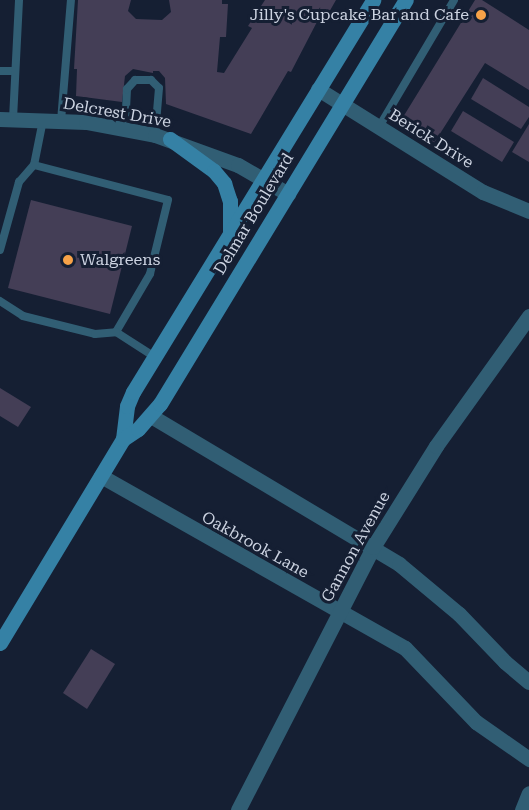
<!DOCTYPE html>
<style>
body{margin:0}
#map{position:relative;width:529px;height:810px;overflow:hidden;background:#151f33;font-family:"Roboto Serif",serif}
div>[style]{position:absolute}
.building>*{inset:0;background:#443e56}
.lane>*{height:8px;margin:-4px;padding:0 4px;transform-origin:4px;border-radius:4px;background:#315e74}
.street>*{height:15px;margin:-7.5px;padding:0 7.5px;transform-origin:7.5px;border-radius:7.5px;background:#315e74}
.secondary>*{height:15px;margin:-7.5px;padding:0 7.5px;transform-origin:7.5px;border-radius:7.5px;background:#3581a5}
.dots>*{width:16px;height:16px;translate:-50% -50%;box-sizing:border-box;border:3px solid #151f33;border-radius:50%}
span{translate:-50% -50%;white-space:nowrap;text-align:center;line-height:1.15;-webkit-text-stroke:6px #151f33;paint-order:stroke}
.poi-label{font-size:16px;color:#ccd3e1}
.right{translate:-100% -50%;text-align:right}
.left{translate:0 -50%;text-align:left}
.street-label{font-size:16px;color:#ccd3e1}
</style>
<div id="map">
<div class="building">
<div style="clip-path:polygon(78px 0,131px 0,128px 11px,136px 19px,162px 20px,171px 12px,169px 0,222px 0,222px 4px,228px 4px,226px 37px,220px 37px,217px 72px,224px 73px,252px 28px,248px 26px,265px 0,336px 0,324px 21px,319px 18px,291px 72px,288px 71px,251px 134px,166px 104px,165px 78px,159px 71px,153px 71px,153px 73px,133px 69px,125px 76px,122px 102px,76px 96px,77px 69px,74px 69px)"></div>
<div style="clip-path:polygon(475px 0,482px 0,529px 30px,529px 90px,485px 63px,434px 143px,400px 122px)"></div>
<div style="clip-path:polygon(483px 78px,529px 107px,529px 117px,521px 129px,471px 99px)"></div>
<div style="clip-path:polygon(463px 111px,514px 142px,502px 162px,451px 131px)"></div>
<div style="clip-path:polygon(529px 124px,529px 162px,512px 152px)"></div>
<div style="clip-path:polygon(31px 200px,132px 226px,110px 314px,8px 288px)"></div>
<div style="clip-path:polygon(0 388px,31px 407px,18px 427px,0 416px)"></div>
<div style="clip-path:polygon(91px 649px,115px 664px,87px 709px,63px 693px)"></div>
</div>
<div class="lane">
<div style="left:0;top:71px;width:15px"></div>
<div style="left:13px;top:119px;width:119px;rotate:-87.1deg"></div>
<div style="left:43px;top:120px;width:46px;rotate:101.3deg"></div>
<div style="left:34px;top:165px;width:138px;rotate:14.6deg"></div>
<div style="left:168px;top:200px;width:76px;rotate:103.7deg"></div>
<div style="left:150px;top:274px;width:67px;rotate:120.4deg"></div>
<div style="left:116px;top:332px;width:46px;rotate:32.7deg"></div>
<div style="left:61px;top:121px;width:121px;rotate:-85.3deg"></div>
<div style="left:379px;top:127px;width:147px;rotate:-59.4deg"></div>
<div style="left:125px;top:129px;width:40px;rotate:-87.1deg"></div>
<div style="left:127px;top:89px;width:12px;rotate:-48deg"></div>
<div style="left:135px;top:80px;width:16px"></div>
<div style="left:151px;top:80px;width:11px;rotate:45deg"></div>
<div style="left:159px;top:88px;width:47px;rotate:94.9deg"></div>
<div style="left:0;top:250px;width:71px;rotate:-74.4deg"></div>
<div style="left:19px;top:182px;width:23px;rotate:-49deg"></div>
<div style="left:0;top:301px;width:27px;rotate:33deg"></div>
<div style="left:23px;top:316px;width:74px;rotate:14deg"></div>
<div style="left:95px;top:334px;width:21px;rotate:-5deg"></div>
</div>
<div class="street">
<div style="left:318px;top:89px;width:195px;rotate:32deg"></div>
<div style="left:483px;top:192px;width:50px;rotate:22.4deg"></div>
<div style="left:0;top:119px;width:86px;rotate:2deg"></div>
<div style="left:86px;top:122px;width:70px;rotate:10.7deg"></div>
<div style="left:155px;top:135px;width:88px;rotate:19.9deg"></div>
<div style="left:238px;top:165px;width:58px;rotate:30.1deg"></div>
<div style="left:151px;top:416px;width:289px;rotate:30.8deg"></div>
<div style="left:399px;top:564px;width:78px;rotate:39.8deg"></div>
<div style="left:459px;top:614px;width:66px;rotate:46.2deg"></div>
<div style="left:505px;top:662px;width:31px;rotate:40deg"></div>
<div style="left:101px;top:476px;width:349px;rotate:29.5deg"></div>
<div style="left:405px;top:648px;width:103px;rotate:46.2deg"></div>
<div style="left:476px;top:722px;width:65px;rotate:34.9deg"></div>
<div style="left:238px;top:810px;width:296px;rotate:-62.8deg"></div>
<div style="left:373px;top:547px;width:119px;rotate:-58deg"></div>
<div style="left:436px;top:446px;width:160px;rotate:-54.4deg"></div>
<div style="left:522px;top:810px;width:18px;rotate:-68deg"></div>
</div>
<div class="secondary">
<div style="left:170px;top:139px;width:54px;rotate:36deg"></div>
<div style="left:214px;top:171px;width:16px;rotate:50deg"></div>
<div style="left:224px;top:183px;width:19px;rotate:72deg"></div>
<div style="left:230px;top:201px;width:30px;rotate:90deg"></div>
<div style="left:123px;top:439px;width:33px;rotate:-83deg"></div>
<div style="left:127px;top:406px;width:15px;rotate:-67deg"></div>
<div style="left:133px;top:392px;width:460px;rotate:-58.5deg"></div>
<div style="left:0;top:643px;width:238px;rotate:-58.9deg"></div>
<div style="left:123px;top:439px;width:18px;rotate:-34deg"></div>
<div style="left:138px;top:429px;width:33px;rotate:-49deg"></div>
<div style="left:160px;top:404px;width:473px;rotate:-58.7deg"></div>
</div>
<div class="dots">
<div style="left:481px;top:15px;background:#f7a248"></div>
<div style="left:68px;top:260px;background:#f7a248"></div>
</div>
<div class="poi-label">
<span class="right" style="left:469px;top:15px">Jilly's Cupcake Bar and Cafe</span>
<span class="left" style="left:80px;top:260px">Walgreens</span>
</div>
<div class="street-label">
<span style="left:117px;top:113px;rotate:10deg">Delcrest Drive</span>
<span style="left:431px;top:139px;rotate:32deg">Berick Drive</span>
<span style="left:254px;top:214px;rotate:-59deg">Delmar Boulevard</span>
<span style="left:255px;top:545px;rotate:29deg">Oakbrook Lane</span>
<span style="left:356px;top:547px;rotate:-61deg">Gannon Avenue</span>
</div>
</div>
